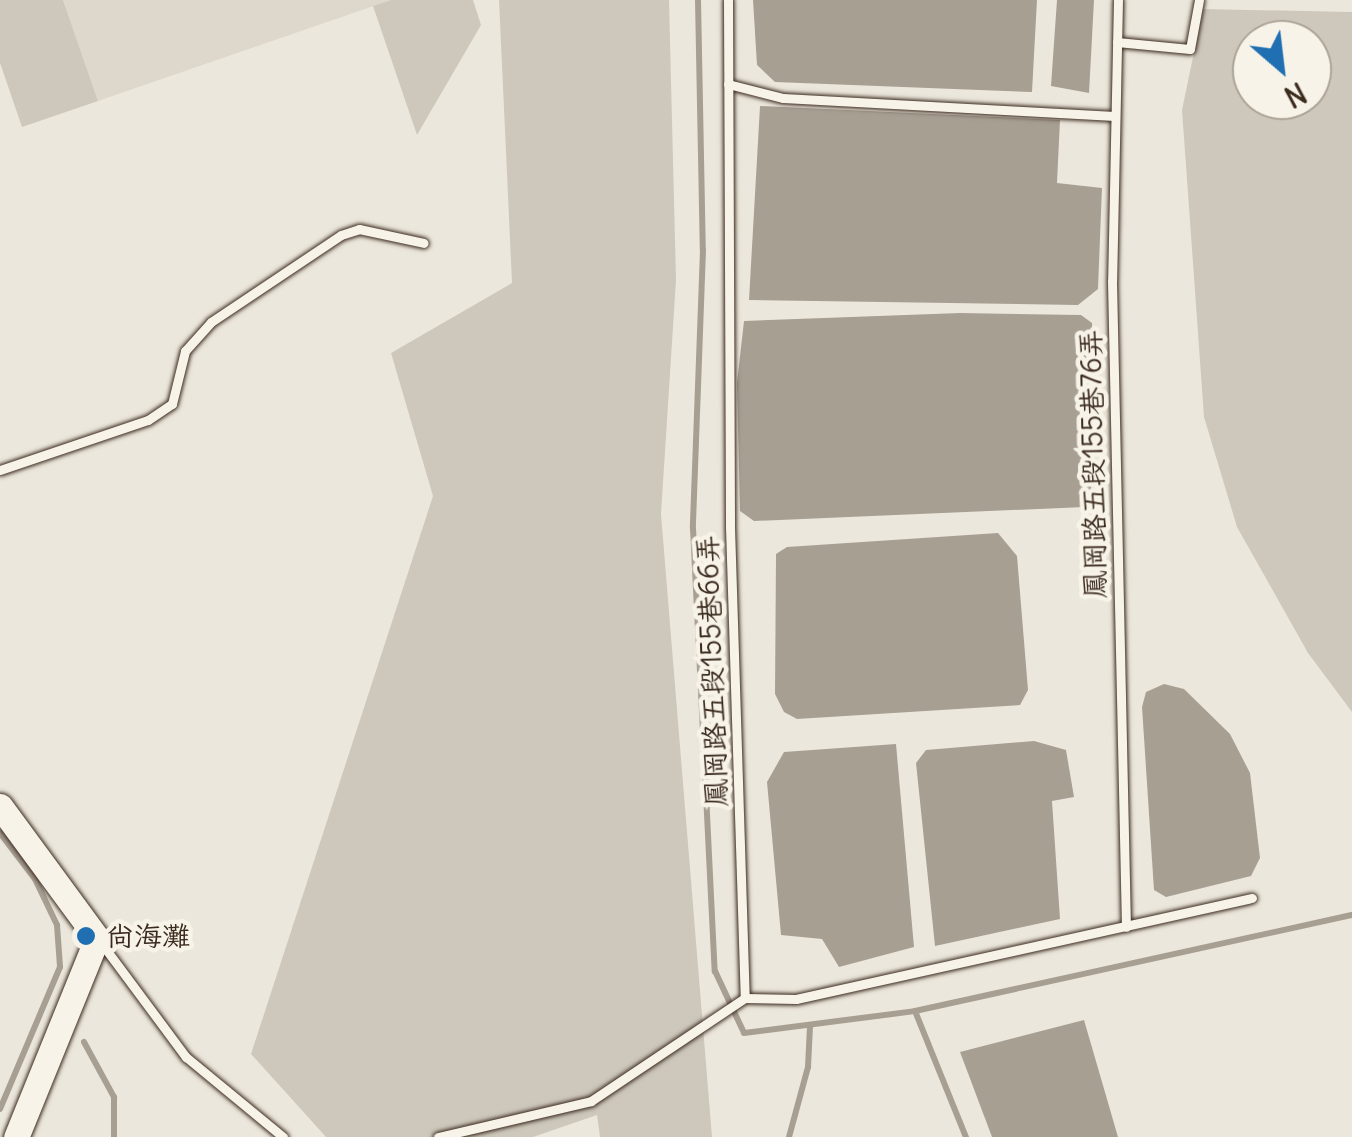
<!DOCTYPE html>
<meta charset="utf-8">
<style>
body{margin:0}
#map{position:relative;width:1352px;height:1137px;overflow:hidden;background:#ece7dc;font-family:Delius,"LXGW WenKai TC",sans-serif}
div>[style]{position:absolute}
.built>*{inset:0;background:#ddd7cc}
.green>*{inset:0;background:#cec8bc}
.water>*{inset:0;background:#a89f93}
.stream>*{height:6px;margin:-3px;padding:0 3px;transform-origin:3px;border-radius:3px;background:#a89f93}
.roads{filter:drop-shadow(0 0 2px #3b2a1e) drop-shadow(0 0 2px #3b2a1e)}
.lane>*{height:9px;margin:-4.5px;padding:0 4.5px;transform-origin:4.5px;border-radius:4.5px;background:#f7f3e8}
.secondary>*{height:25px;margin:-12.5px;padding:0 12.5px;transform-origin:12.5px;border-radius:12.5px;background:#f7f3e8}
.dots>*{width:28px;height:28px;translate:-50% -50%;box-sizing:border-box;border:5px solid #f7f3e8;border-radius:50%}
span{translate:-50% -50%;white-space:nowrap;text-align:center;line-height:1.15;-webkit-text-stroke:9px #f7f3e8;paint-order:stroke}
.street-label{font-size:28px;color:#3b2a1e}
.poi-label{font-size:28px;color:#3b2a1e}
.left{translate:0 -50%;text-align:left}
.north{position:absolute;left:1232px;top:20px;width:100px;height:100px;box-sizing:border-box;background:#f7f3e8;border:2px solid #aca397;border-radius:50%;rotate:152deg;font-size:28px;font-weight:700;line-height:40px;text-align:center;color:#3b2a1e}
.north::after{content:'';display:block;margin:auto;width:35px;height:45px;background:#1f6fb2;clip-path:polygon(50% 0,100% 100%,50% 72%,0 100%)}
</style>
<div id="map">
<div class="built">
<div style="clip-path:polygon(63px 0,391px 0,98px 101px)"></div>
</div>
<div class="green">
<div style="clip-path:polygon(0 0,63px 0,98px 101px,22px 127px,0 63px)"></div>
<div style="clip-path:polygon(391px 0,473px 0,481px 25px,417px 135px,373px 6px)"></div>
<div style="clip-path:polygon(499px 0,669px 0,676px 280px,661px 514px,712px 1137px,600px 1137px,597px 1115px,533px 1137px,326px 1137px,251px 1054px,433px 496px,391px 353px,512px 283px)"></div>
<div style="clip-path:polygon(evenodd,1203px 9px,1352px 12px,1352px 712px,1308px 653px,1237px 527px,1204px 417px,1182px 110px,1203px 9px,1252px 40px,1312px 40px,1312px 100px,1252px 100px,1252px 40px)"></div>
</div>
<div class="water">
<div style="clip-path:polygon(753px 0,1037px 0,1032px 92px,775px 82px,757px 65px)"></div>
<div style="clip-path:polygon(1057px 0,1094px 0,1089px 93px,1051px 86px)"></div>
<div style="clip-path:polygon(760px 106px,1060px 120px,1057px 183px,1102px 188px,1098px 289px,1078px 305px,749px 300px)"></div>
<div style="clip-path:polygon(960px 313px,1081px 315px,1092px 323px,1091px 494px,1085px 507px,754px 521px,740px 511px,737px 383px,744px 321px)"></div>
<div style="clip-path:polygon(998px 533px,1017px 556px,1028px 690px,1020px 705px,797px 719px,784px 712px,775px 694px,776px 554px,787px 547px)"></div>
<div style="clip-path:polygon(1164px 684px,1184px 689px,1230px 734px,1250px 773px,1260px 858px,1251px 876px,1166px 897px,1154px 890px,1142px 707px,1146px 692px)"></div>
<div style="clip-path:polygon(1034px 741px,1066px 750px,1074px 797px,1052px 801px,1060px 919px,935px 946px,916px 763px,926px 750px)"></div>
<div style="clip-path:polygon(896px 744px,914px 947px,839px 967px,822px 939px,781px 935px,767px 782px,784px 752px)"></div>
<div style="clip-path:polygon(1084px 1020px,1118px 1137px,992px 1137px,960px 1052px)"></div>
</div>
<div class="stream">
<div style="left:698px;top:0;width:250px;rotate:88.9deg"></div>
<div style="left:703px;top:250px;width:278px;rotate:92.1deg"></div>
<div style="left:693px;top:528px;width:444px;rotate:87.2deg"></div>
<div style="left:715px;top:971px;width:68px;rotate:64.9deg"></div>
<div style="left:744px;top:1033px;width:172px;rotate:-7.3deg"></div>
<div style="left:915px;top:1011px;width:447px;rotate:-12.4deg"></div>
<div style="left:0;top:833px;width:58px;rotate:52.7deg"></div>
<div style="left:35px;top:879px;width:51px;rotate:64.4deg"></div>
<div style="left:57px;top:925px;width:42px;rotate:85.9deg"></div>
<div style="left:60px;top:967px;width:154px;rotate:112.9deg"></div>
<div style="left:915px;top:1011px;width:136px;rotate:68deg"></div>
<div style="left:84px;top:1042px;width:63px;rotate:61.4deg"></div>
<div style="left:114px;top:1097px;width:40px;rotate:90deg"></div>
<div style="left:789px;top:1137px;width:73px;rotate:-74.8deg"></div>
<div style="left:808px;top:1067px;width:41px;rotate:-87.2deg"></div>
</div>
<div class="roads">
<div class="lane">
<div style="left:728px;top:0;width:527px;rotate:89.78deg"></div>
<div style="left:730px;top:527px;width:471px;rotate:88.2deg"></div>
<div style="left:1118px;top:0;width:281px;rotate:91.2deg"></div>
<div style="left:1112px;top:281px;width:646px;rotate:88.76deg"></div>
<div style="left:1117px;top:42px;width:73px;rotate:5.5deg"></div>
<div style="left:1190px;top:49px;width:50px;rotate:-79.6deg"></div>
<div style="left:728px;top:84px;width:57px;rotate:14.3deg"></div>
<div style="left:783px;top:98px;width:332px;rotate:3.1deg"></div>
<div style="left:0;top:470px;width:156px;rotate:-18.7deg"></div>
<div style="left:148px;top:420px;width:29px;rotate:-34deg"></div>
<div style="left:172px;top:404px;width:55px;rotate:-76.2deg"></div>
<div style="left:185px;top:351px;width:39px;rotate:-48deg"></div>
<div style="left:211px;top:322px;width:156px;rotate:-33.8deg"></div>
<div style="left:341px;top:235px;width:19px;rotate:-18deg"></div>
<div style="left:359px;top:229px;width:66px;rotate:12.2deg"></div>
<div style="left:99px;top:940px;width:146px;rotate:53.4deg"></div>
<div style="left:186px;top:1057px;width:126px;rotate:39.5deg"></div>
<div style="left:745px;top:998px;width:51px;rotate:1.1deg"></div>
<div style="left:796px;top:999px;width:467px;rotate:-12.5deg"></div>
<div style="left:438px;top:1137px;width:157px;rotate:-13.2deg"></div>
<div style="left:591px;top:1101px;width:185px;rotate:-33.8deg"></div>
</div>
<div class="secondary">
<div style="left:0;top:806px;width:164px;rotate:53.7deg"></div>
<div style="left:97px;top:938px;width:215px;rotate:112.1deg"></div>
</div>
</div>
<div class="dots">
<div style="left:86px;top:936px;background:#1f6fb2"></div>
</div>
<div class="street-label">
<span style="left:1093px;top:464px;rotate:-91deg">鳳岡路五段155巷76弄</span>
<span style="left:712px;top:671px;rotate:-92deg">鳳岡路五段155巷66弄</span>
</div>
<div class="poi-label">
<span class="left" style="left:106px;top:936px">尚海灘</span>
</div>
<div class="north">N</div>
</div>
